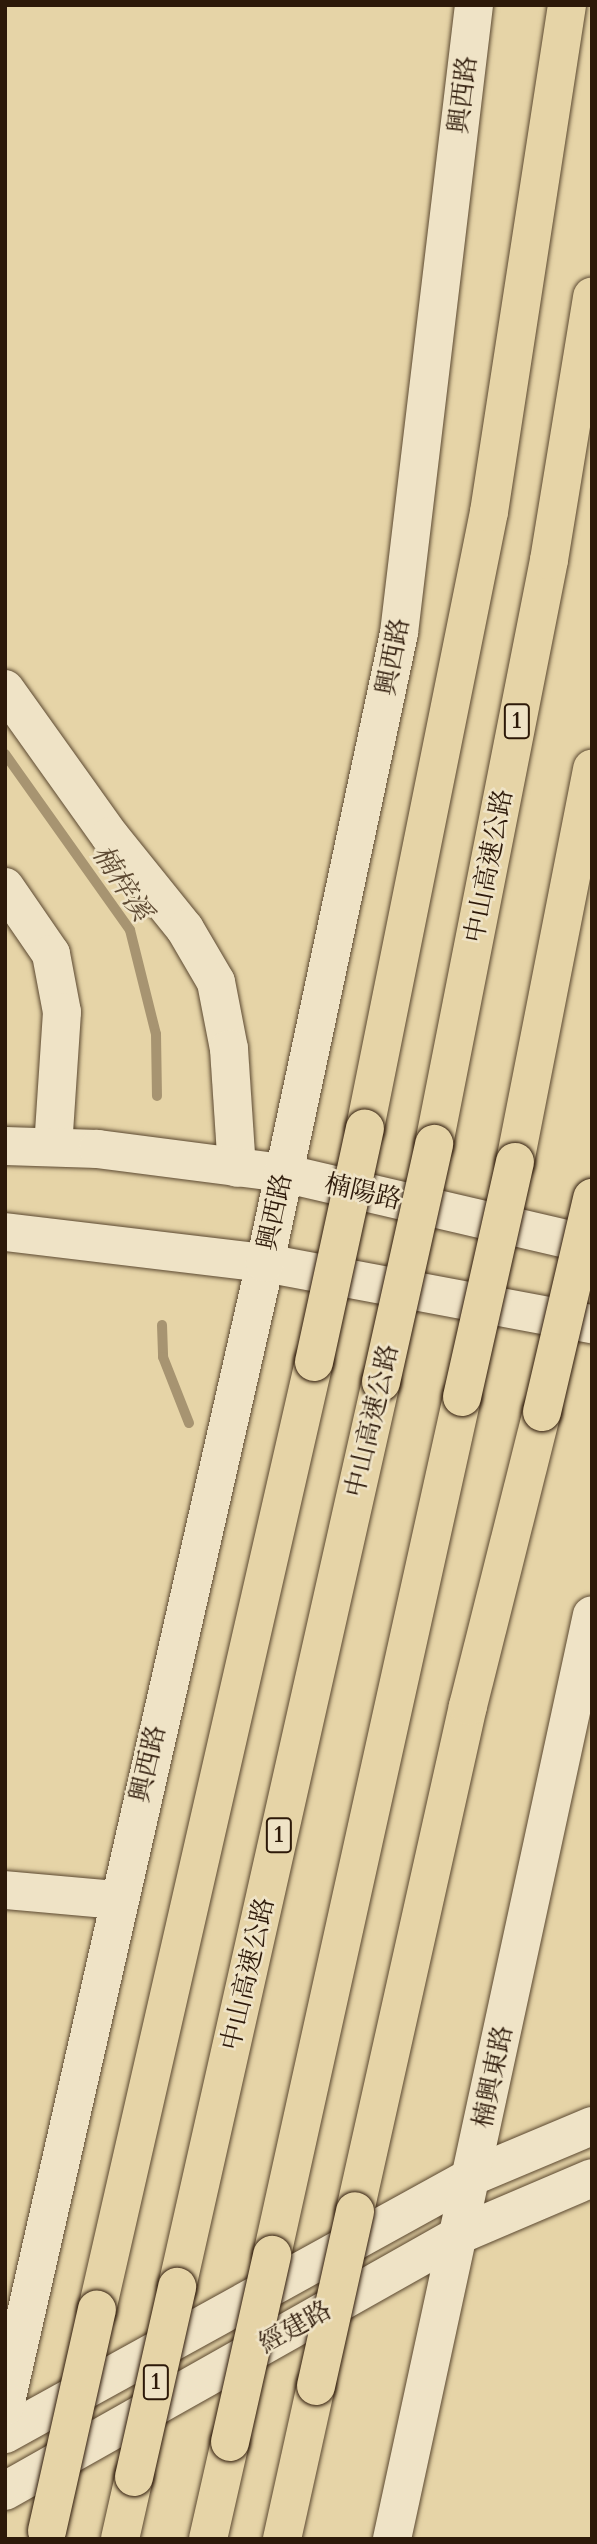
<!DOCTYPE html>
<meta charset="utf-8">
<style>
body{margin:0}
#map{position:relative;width:597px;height:2544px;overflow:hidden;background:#e6d4a7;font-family:Cardo,"Noto Serif TC",serif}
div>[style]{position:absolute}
.stream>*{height:10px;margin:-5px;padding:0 5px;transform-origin:5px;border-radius:5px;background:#a79471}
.roads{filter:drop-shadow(0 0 2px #5b4830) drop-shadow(0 0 2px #5b4830)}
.street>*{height:38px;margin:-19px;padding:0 19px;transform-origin:19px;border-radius:19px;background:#efe3c6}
.secondary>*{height:38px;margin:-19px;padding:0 19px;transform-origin:19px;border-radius:19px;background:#efe3c6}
.highway>*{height:38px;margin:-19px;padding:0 19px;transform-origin:19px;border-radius:19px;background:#e6d4a7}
.bridges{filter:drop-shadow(0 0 2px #2d1909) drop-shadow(0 0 2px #2d1909)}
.highway-bridge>*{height:38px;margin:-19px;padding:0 19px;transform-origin:19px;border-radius:19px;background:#e6d4a7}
span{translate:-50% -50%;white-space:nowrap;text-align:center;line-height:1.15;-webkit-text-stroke:5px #efe3c6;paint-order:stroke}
.shield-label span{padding:2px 5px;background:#efe3c6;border:2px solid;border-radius:5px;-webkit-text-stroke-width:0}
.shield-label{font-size:24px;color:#2d1909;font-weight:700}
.street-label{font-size:26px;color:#2d1909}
.water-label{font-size:28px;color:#5e4a33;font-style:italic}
.frame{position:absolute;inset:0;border:7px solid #2d1909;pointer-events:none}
</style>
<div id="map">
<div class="stream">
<div style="left:5px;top:754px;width:216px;rotate:54.6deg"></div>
<div style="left:130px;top:930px;width:107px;rotate:76deg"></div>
<div style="left:156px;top:1034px;width:62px;rotate:89.1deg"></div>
<div style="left:162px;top:1325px;width:32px;rotate:88deg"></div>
<div style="left:163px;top:1357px;width:71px;rotate:68.5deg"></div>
</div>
<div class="roads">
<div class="street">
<div style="left:5px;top:689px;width:181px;rotate:54.5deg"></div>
<div style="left:110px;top:836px;width:119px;rotate:51.1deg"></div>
<div style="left:185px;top:929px;width:61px;rotate:59.7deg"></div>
<div style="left:216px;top:982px;width:68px;rotate:79deg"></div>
<div style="left:229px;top:1049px;width:119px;rotate:86.2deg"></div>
<div style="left:5px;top:887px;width:81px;rotate:55.5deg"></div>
<div style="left:51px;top:954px;width:59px;rotate:79.3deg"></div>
<div style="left:62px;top:1012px;width:134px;rotate:93.8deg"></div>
<div style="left:5px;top:1890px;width:111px;rotate:5.1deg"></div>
<div style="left:5px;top:2434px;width:534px;rotate:-28.87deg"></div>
<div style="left:473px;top:2176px;width:129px;rotate:-22.8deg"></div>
<div style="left:5px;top:2491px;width:523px;rotate:-29.41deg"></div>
<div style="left:461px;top:2234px;width:142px;rotate:-23.1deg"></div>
</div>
<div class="secondary">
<div style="left:5px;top:1146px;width:93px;rotate:1.8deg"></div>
<div style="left:98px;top:1149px;width:187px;rotate:7.4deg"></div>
<div style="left:283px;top:1173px;width:317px;rotate:13.1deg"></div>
<div style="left:5px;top:1232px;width:262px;rotate:6.8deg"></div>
<div style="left:265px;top:1263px;width:333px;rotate:10.6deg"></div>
<div style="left:5px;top:2406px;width:1172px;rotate:-77.18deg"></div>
<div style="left:265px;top:1263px;width:644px;rotate:-77.99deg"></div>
<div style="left:399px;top:633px;width:632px;rotate:-83.19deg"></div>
<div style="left:392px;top:2539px;width:945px;rotate:-77.79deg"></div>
</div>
<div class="highway">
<div style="left:365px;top:1128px;width:628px;rotate:-78.62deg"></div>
<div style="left:489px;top:512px;width:513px;rotate:-81.25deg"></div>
<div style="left:434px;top:1144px;width:595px;rotate:-78.86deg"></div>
<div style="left:549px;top:560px;width:267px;rotate:-80.7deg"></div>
<div style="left:515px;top:1162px;width:401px;rotate:-78.9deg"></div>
<div style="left:355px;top:2211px;width:517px;rotate:-77.39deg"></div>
<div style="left:468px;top:1706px;width:303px;rotate:-75.9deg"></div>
<div style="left:272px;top:2255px;width:879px;rotate:-77.51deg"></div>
<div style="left:177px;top:2287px;width:928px;rotate:-77.3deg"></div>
<div style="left:97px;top:2310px;width:973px;rotate:-77.11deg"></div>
<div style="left:120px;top:2539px;width:64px;rotate:-77.3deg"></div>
<div style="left:208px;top:2539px;width:99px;rotate:-77.2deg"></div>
<div style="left:282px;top:2539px;width:157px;rotate:-77.5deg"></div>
</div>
</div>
<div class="bridges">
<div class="highway-bridge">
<div style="left:314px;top:1362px;width:239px;rotate:-77.7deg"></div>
<div style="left:381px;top:1382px;width:244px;rotate:-77.4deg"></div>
<div style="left:462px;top:1397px;width:241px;rotate:-77.3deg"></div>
<div style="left:542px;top:1412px;width:220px;rotate:-76.8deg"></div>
<div style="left:316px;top:2386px;width:179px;rotate:-77.4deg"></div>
<div style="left:230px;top:2442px;width:192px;rotate:-77.3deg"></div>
<div style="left:134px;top:2477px;width:195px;rotate:-77.2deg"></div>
<div style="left:47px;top:2531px;width:227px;rotate:-77.3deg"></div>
</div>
</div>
<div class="shield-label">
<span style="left:517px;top:721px">1</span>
<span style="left:279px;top:1835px">1</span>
<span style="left:156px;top:2382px">1</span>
</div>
<div class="street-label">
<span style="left:463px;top:95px;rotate:-83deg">興西路</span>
<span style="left:393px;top:657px;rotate:-79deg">興西路</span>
<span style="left:489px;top:866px;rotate:-79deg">中山高速公路</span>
<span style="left:363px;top:1192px;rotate:13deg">楠陽路</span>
<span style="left:275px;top:1212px;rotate:-78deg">興西路</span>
<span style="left:372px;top:1421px;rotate:-77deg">中山高速公路</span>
<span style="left:148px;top:1764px;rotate:-77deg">興西路</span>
<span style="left:248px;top:1974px;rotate:-77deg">中山高速公路</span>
<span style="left:493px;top:2077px;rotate:-78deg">楠興東路</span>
<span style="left:295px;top:2327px;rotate:-29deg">經建路</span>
</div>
<div class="water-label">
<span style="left:122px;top:883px;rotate:57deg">楠梓溪</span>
</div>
<div class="frame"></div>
</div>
